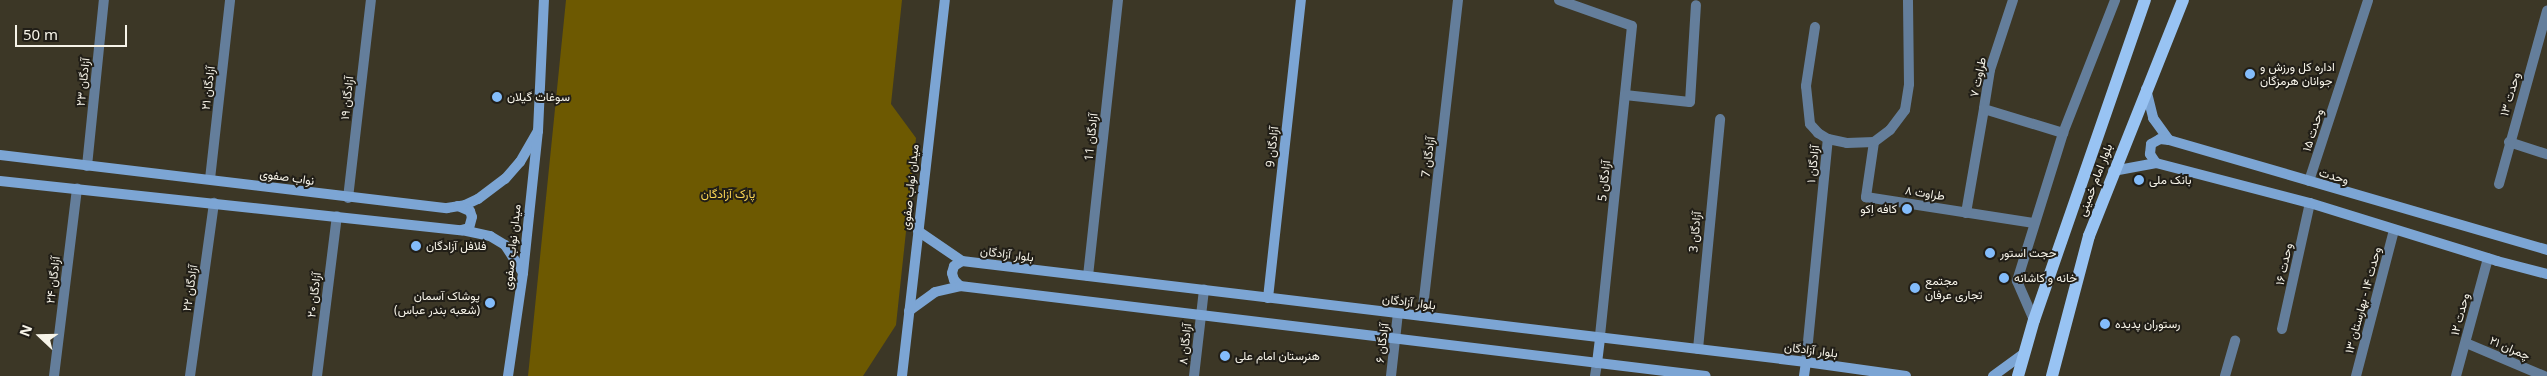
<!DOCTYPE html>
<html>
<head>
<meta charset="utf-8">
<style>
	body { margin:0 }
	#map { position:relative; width:2547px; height:376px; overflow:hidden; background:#3c3726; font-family:"Noto Sans",Vazirmatn,sans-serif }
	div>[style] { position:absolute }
	.green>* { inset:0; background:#6d5901 }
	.street>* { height:10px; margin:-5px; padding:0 5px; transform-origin:5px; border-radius:5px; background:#647e9b }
	.secondary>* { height:10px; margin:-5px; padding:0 5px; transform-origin:5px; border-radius:5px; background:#7ca5d4 }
	.primary>* { height:12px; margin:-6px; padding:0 6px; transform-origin:6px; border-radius:6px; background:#98c3f3 }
	.dots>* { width:14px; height:14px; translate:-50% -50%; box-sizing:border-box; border:2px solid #211e17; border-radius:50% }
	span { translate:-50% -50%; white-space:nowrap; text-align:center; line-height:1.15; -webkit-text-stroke:4px #211e17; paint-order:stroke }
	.poi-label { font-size:12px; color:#f7f4e9 }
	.left { translate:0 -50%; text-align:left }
	.right { translate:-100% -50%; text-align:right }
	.street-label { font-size:12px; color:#f7f4e9 }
	.park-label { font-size:12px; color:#fcd755 }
	.north { position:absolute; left:15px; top:311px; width:50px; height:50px; -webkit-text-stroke:4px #211e17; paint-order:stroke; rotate:291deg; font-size:14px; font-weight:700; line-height:20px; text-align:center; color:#f7f4e9 }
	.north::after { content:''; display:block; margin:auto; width:18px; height:22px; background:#f7f4e9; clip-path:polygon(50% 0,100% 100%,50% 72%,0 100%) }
	.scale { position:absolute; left:15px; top:25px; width:112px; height:22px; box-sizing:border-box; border:2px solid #f7f4e9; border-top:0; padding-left:6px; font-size:15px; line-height:18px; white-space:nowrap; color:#f7f4e9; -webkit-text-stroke:4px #211e17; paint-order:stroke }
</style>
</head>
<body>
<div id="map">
	<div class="green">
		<i style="clip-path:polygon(566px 0,902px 0,891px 104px,916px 138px,896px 325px,863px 376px,528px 376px)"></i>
	</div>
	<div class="street">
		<i style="left:1559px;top:0;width:77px;rotate:19.6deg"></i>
		<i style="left:1632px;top:26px;width:314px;rotate:95.9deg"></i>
		<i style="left:2013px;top:0;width:74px;rotate:108.2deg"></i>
		<i style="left:1990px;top:70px;width:39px;rotate:99deg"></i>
		<i style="left:1984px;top:109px;width:83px;rotate:16.9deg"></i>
		<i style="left:1815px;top:27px;width:60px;rotate:98.7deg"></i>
		<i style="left:1806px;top:86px;width:38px;rotate:84deg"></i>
		<i style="left:1810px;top:124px;width:12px;rotate:48deg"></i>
		<i style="left:1818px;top:133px;width:12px;rotate:31deg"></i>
		<i style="left:1625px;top:95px;width:65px;rotate:6.1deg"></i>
		<i style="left:1690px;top:102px;width:97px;rotate:-86.5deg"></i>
		<i style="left:1874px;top:142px;width:56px;rotate:98.3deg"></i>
		<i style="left:1866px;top:197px;width:170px;rotate:8.8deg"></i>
		<i style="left:2509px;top:142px;width:40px;rotate:18deg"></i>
		<i style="left:87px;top:166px;width:167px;rotate:-84.2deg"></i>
		<i style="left:210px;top:179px;width:180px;rotate:-83.6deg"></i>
		<i style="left:2309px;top:181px;width:190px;rotate:-71.9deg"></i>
		<i style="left:2499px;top:184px;width:180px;rotate:-74.5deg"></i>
		<i style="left:348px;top:198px;width:199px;rotate:-83.4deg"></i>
		<i style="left:1966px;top:213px;width:106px;rotate:-80.2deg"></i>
		<i style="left:1088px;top:276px;width:278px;rotate:-83.8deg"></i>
		<i style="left:1422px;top:316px;width:318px;rotate:-83.5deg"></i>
		<i style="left:2034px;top:320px;width:43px;rotate:-113.6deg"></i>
		<i style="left:2017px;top:281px;width:155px;rotate:-72.7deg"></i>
		<i style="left:2063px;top:133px;width:143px;rotate:-68.6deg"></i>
		<i style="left:2282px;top:329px;width:129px;rotate:-77.5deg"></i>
		<i style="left:2466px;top:343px;width:85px;rotate:22.9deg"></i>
		<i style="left:1698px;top:349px;width:231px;rotate:-84.5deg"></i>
		<i style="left:1806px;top:362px;width:224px;rotate:-84.4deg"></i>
		<i style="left:1828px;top:139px;width:19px;rotate:12deg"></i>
		<i style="left:1847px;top:143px;width:27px;rotate:-2deg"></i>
		<i style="left:1874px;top:142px;width:20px;rotate:-37deg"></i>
		<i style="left:1890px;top:130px;width:25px;rotate:-53deg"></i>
		<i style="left:1905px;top:110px;width:26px;rotate:-81deg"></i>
		<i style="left:1909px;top:84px;width:84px;rotate:-90.7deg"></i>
		<i style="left:54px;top:376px;width:189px;rotate:-83deg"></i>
		<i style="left:190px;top:376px;width:175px;rotate:-82.1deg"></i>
		<i style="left:317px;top:376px;width:161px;rotate:-82.9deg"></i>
		<i style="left:1194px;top:376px;width:87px;rotate:-83.4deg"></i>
		<i style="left:1391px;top:376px;width:63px;rotate:-83.7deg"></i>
		<i style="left:1595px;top:376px;width:13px;rotate:-81deg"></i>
		<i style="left:2225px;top:376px;width:37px;rotate:-74deg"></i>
		<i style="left:2356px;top:376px;width:151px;rotate:-75.4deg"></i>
		<i style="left:2456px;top:376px;width:122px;rotate:-74.8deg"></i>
	</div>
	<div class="secondary">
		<i style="left:2146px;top:89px;width:30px;rotate:76deg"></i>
		<i style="left:2153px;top:118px;width:27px;rotate:54deg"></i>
		<i style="left:2169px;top:140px;width:394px;rotate:16.2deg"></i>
		<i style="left:0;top:155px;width:450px;rotate:6.8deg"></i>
		<i style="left:447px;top:208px;width:18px;rotate:-9deg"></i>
		<i style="left:465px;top:205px;width:14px;rotate:-25deg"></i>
		<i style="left:478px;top:199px;width:34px;rotate:-37deg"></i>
		<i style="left:505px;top:179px;width:23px;rotate:-49deg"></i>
		<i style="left:520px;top:162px;width:36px;rotate:-60deg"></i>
		<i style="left:2156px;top:163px;width:11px;rotate:-124deg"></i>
		<i style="left:2150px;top:154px;width:10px;rotate:-84deg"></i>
		<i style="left:2151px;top:144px;width:10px;rotate:-29deg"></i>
		<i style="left:2160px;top:139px;width:9px;rotate:6deg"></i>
		<i style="left:2113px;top:171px;width:44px;rotate:-10.5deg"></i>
		<i style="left:2156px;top:163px;width:159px;rotate:14.6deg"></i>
		<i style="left:2310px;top:203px;width:196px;rotate:17.2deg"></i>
		<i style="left:2497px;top:261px;width:52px;rotate:14.6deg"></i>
		<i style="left:0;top:181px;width:465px;rotate:6.1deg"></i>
		<i style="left:462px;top:230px;width:29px;rotate:12deg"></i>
		<i style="left:490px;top:236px;width:17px;rotate:31deg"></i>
		<i style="left:505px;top:245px;width:33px;rotate:57deg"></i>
		<i style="left:458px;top:206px;width:13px;rotate:23deg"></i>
		<i style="left:470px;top:211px;width:6px;rotate:72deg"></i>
		<i style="left:472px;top:217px;width:11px;rotate:105deg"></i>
		<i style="left:469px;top:228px;width:7px;rotate:164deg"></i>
		<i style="left:918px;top:231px;width:53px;rotate:34.3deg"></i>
		<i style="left:962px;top:261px;width:850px;rotate:6.82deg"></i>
		<i style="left:1806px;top:362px;width:101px;rotate:8deg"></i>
		<i style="left:960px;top:286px;width:8px;rotate:-135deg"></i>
		<i style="left:954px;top:280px;width:7px;rotate:-106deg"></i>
		<i style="left:952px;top:273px;width:7px;rotate:-74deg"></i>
		<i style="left:954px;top:266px;width:9px;rotate:-32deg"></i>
		<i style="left:1268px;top:298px;width:300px;rotate:-83.7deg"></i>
		<i style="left:909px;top:311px;width:32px;rotate:-36deg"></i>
		<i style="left:935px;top:292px;width:26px;rotate:-13deg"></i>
		<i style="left:960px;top:286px;width:751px;rotate:6.88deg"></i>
		<i style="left:1597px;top:363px;width:25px;rotate:-83deg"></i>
		<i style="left:508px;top:376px;width:104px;rotate:-81.7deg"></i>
		<i style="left:523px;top:273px;width:143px;rotate:-84deg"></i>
		<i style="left:538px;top:131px;width:131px;rotate:-87.4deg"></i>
		<i style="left:902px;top:376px;width:378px;rotate:-83.5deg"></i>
		<i style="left:1804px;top:376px;width:14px;rotate:-82deg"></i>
		<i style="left:1993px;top:376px;width:39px;rotate:-36deg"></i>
	</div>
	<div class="primary">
		<i style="left:2018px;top:376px;width:58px;rotate:-74.1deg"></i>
		<i style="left:2034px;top:320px;width:339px;rotate:-70.9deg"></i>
		<i style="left:2052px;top:376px;width:145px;rotate:-75.2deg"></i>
		<i style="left:2089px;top:236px;width:254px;rotate:-68.3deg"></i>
	</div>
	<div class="dots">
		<i style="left:2250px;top:74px;background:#83bcfb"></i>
		<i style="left:497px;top:97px;background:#83bcfb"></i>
		<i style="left:2139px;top:180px;background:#83bcfb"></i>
		<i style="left:1907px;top:209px;background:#83bcfb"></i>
		<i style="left:416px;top:246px;background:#83bcfb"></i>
		<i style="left:1990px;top:253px;background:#83bcfb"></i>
		<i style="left:2004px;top:278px;background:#83bcfb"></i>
		<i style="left:1915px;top:288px;background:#83bcfb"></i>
		<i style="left:490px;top:303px;background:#83bcfb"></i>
		<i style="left:2105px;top:324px;background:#83bcfb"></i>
		<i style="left:1225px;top:356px;background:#83bcfb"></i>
	</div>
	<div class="poi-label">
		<span class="left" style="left:2260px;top:74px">اداره کل ورزش و<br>جوانان هرمزگان</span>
		<span class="left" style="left:507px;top:97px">سوغات گیلان</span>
		<span class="left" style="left:2149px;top:180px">بانک ملی</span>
		<span class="right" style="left:1897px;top:209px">کافه اِکو</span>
		<span class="left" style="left:426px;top:246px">فلافل آزادگان</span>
		<span class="left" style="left:2000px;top:253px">حجت استور</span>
		<span class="left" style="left:2014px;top:278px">خانه و کاشانه</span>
		<span class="left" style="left:1925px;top:288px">مجتمع<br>تجاری عرفان</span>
		<span class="right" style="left:480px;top:303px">پوشاک آسمان<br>(شعبه بندر عباس)</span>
		<span class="left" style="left:2115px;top:324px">رستوران پدیده</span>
		<span class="left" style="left:1235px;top:356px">هنرستان امام علی</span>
	</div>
	<div class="street-label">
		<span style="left:1978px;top:77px;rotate:-78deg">طراوت ۷</span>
		<span style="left:83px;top:82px;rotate:-84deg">آزادگان ۲۳</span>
		<span style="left:208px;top:88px;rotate:-83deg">آزادگان ۲۱</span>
		<span style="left:2510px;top:94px;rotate:-74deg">وحدت ۱۳</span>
		<span style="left:347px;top:98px;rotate:-84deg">آزادگان ۱۹</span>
		<span style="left:2313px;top:130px;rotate:-72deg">وحدت ۱۵</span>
		<span style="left:1091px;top:137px;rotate:-84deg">آزادگان 11</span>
		<span style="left:1272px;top:147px;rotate:-84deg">آزادگان 9</span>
		<span style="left:1428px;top:157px;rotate:-83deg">آزادگان 7</span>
		<span style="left:1813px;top:164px;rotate:-84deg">آزادگان ۱</span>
		<span style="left:2334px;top:176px;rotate:16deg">وحدت</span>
		<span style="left:287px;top:177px;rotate:8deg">نواب صفوی</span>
		<span style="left:2095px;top:180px;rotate:-69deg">بلوار امام خمینی</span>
		<span style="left:1604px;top:181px;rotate:-84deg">آزادگان 5</span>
		<span style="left:910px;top:187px;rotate:-84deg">میدان نواب صفوی</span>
		<span style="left:1925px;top:193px;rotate:9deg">طراوت ۸</span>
		<span style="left:1695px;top:232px;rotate:-85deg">آزادگان 3</span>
		<span style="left:512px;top:247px;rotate:-84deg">میدان نواب صفوی</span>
		<span style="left:1007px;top:254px;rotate:7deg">بلوار آزادگان</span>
		<span style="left:2284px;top:264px;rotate:-78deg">وحدت ۱۶</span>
		<span style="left:53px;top:280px;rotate:-83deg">آزادگان ۲۴</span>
		<span style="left:190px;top:288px;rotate:-82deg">آزادگان ۲۲</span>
		<span style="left:314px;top:295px;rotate:-83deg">آزادگان ۲۰</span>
		<span style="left:2363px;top:300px;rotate:-75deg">وحدت ۱۴ - بهارستان ۱۳</span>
		<span style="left:1409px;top:302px;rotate:7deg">بلوار آزادگان</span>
		<span style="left:2460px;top:314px;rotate:-75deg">وحدت ۱۲</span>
		<span style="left:1382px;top:343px;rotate:-83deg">آزادگان ۶</span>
		<span style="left:1185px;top:344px;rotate:-84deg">آزادگان ۸</span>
		<span style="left:2510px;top:348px;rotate:23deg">چمران ۲۱</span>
		<span style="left:1811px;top:350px;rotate:7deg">بلوار آزادگان</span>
	</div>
	<div class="park-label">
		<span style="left:728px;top:194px">پارک آزادگان</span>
	</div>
	<div class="north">N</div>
	<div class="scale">50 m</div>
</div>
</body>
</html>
